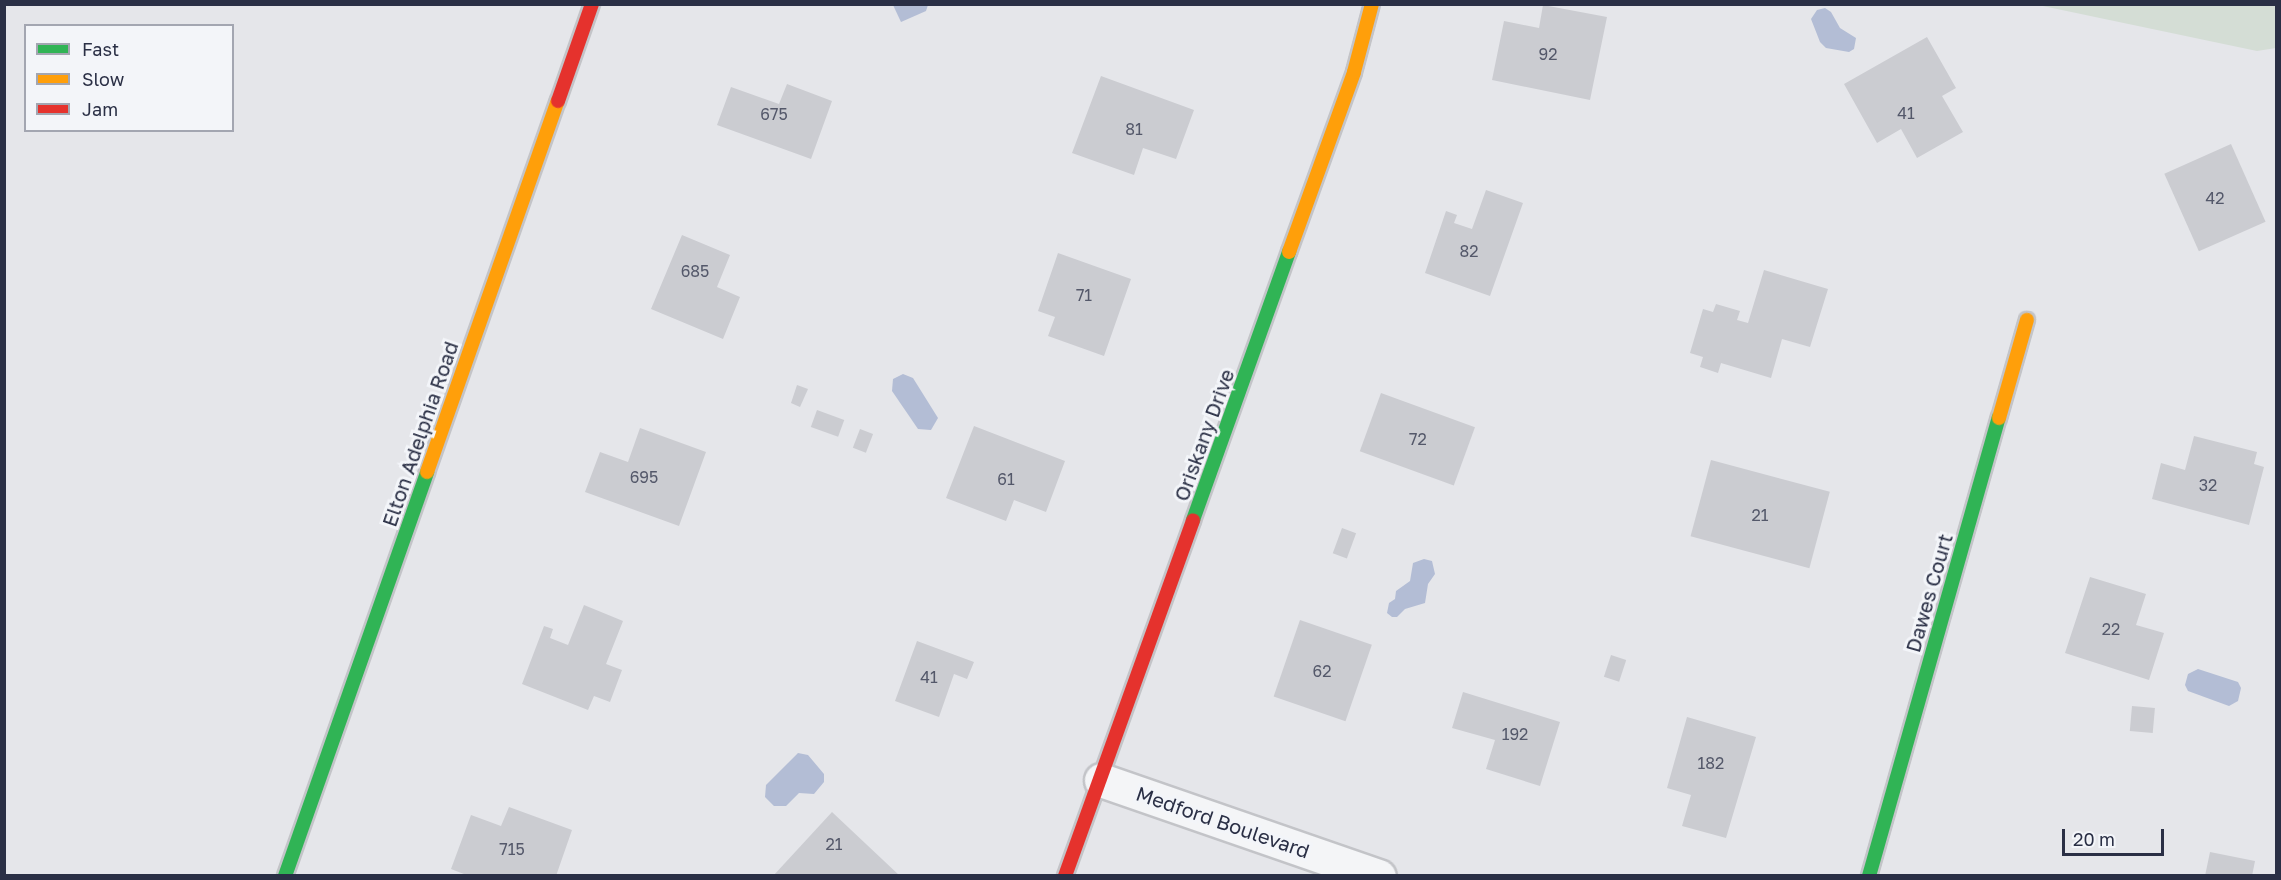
<!DOCTYPE html>
<html>
<head>
<meta charset="utf-8">
<style>
	body { margin:0 }
	#map { position:relative; width:2281px; height:880px; overflow:hidden; background:#e5e6ea; font-family:"Golos Text",sans-serif }
	div>[style] { position:absolute }
	.green>* { inset:0; background:#d4ddd5 }
	.water>* { inset:0; background:#b3bdd5 }
	.building>* { inset:0; background:#cbccd1; transform-origin:0 0 }
	.roads { filter:drop-shadow(2px 0 #c3c4c8) drop-shadow(-2px 0 #c3c4c8) drop-shadow(0 2px #c3c4c8) drop-shadow(0 -2px #c3c4c8) }
	.street>* { height:33px; margin:-16.5px; padding:0 16.5px; transform-origin:16.5px; border-radius:16.5px; background:#f4f5f7 }
	.fast>* { height:14px; margin:-7px; padding:0 7px; transform-origin:7px; border-radius:7px; background:#30b455 }
	.slow>* { height:14px; margin:-7px; padding:0 7px; transform-origin:7px; border-radius:7px; background:#ff9f0a }
	.jam>* { height:14px; margin:-7px; padding:0 7px; transform-origin:7px; border-radius:7px; background:#e5322d }
	span { translate:-50% -50%; white-space:nowrap; text-align:center; line-height:1.15; -webkit-text-stroke:6px #f3f5f9; paint-order:stroke }
	.number-label { font-size:16px; color:#54586a }
	.number-label span { -webkit-text-stroke-width:0 }
	.street-label { font-size:20px; color:#2a2f45 }
	.frame { position:absolute; inset:0; border:6px solid #2a2f45; pointer-events:none }
	.legend { position:absolute; left:24px; top:24px; width:210px; height:108px; box-sizing:border-box; background:#f3f5f9; border:2px solid #a3a6b1; margin:0; padding:8px 10px; list-style:none; font-size:18px; color:#2a2f45 }
	.legend li { display:flex; align-items:center; gap:12px; height:30px }
	.legend b { width:30px; border:2px solid #a3a6b1 }
	.scale { position:absolute; left:2062px; top:829px; width:102px; height:27px; box-sizing:border-box; border:3px solid #2a2f45; border-top:0; padding-left:8px; font-size:18px; line-height:21px; white-space:nowrap; color:#2a2f45; -webkit-text-stroke:4px #f3f5f9; paint-order:stroke }
</style>
</head>
<body>
<div id="map">
	<div class="green">
		<i style="clip-path:polygon(2038px 5px,2276px 5px,2276px 48px,2257px 51px)"></i>
	</div>
	<div class="water">
		<i style="clip-path:polygon(893px 5px,928px 5px,926px 11px,901px 22px)"></i>
		<i style="clip-path:polygon(1825px 8px,1831px 12px,1840px 28px,1856px 38px,1854px 49px,1849px 52px,1826px 48px,1820px 42px,1811px 19px,1817px 10px)"></i>
		<i style="clip-path:polygon(903px 374px,913px 378px,938px 418px,931px 430px,918px 429px,892px 391px,893px 379px)"></i>
		<i style="clip-path:polygon(1424px 559px,1432px 561px,1435px 574px,1428px 584px,1425px 603px,1405px 609px,1397px 617px,1392px 617px,1387px 613px,1389px 603px,1395px 599px,1396px 591px,1410px 581px,1413px 563px)"></i>
		<i style="clip-path:polygon(2198px 669px,2238px 682px,2241px 688px,2238px 701px,2229px 706px,2188px 691px,2185px 685px,2188px 674px)"></i>
		<i style="clip-path:polygon(798px 753px,808px 755px,824px 774px,824px 782px,814px 794px,799px 793px,786px 806px,774px 806px,765px 797px,766px 785px)"></i>
	</div>
	<div class="building">
		<i style="clip-path:polygon(1543px 5px,1607px 17px,1590px 100px,1492px 80px,1504px 21px,1539px 28px)"></i>
		<i style="clip-path:polygon(1927px 37px,1956px 88px,1942px 96px,1963px 132px,1917px 158px,1901px 129px,1877px 143px,1844px 84px)"></i>
		<i style="clip-path:polygon(1101px 76px,1194px 110px,1176px 159px,1143px 148px,1134px 175px,1072px 153px)"></i>
		<i style="clip-path:polygon(787px 84px,832px 101px,811px 159px,717px 125px,731px 87px,779px 104px)"></i>
		<i style="left:2231px;top:144px;width:85px;height:73px;rotate:66deg"></i>
		<i style="clip-path:polygon(1486px 190px,1523px 203px,1490px 296px,1425px 273px,1446px 211px,1457px 215px,1454px 223px,1472px 229px)"></i>
		<i style="clip-path:polygon(682px 235px,730px 255px,717px 287px,740px 297px,723px 339px,651px 309px)"></i>
		<i style="clip-path:polygon(1058px 253px,1131px 279px,1104px 356px,1048px 336px,1055px 317px,1038px 311px)"></i>
		<i style="clip-path:polygon(1764px 270px,1828px 289px,1810px 347px,1782px 339px,1771px 378px,1721px 363px,1718px 373px,1700px 367px,1703px 357px,1690px 353px,1703px 309px,1713px 312px,1716px 304px,1740px 311px,1737px 320px,1748px 323px)"></i>
		<i style="clip-path:polygon(797px 385px,808px 389px,800px 407px,791px 403px)"></i>
		<i style="left:1381px;top:393px;width:100px;height:62px;rotate:20deg"></i>
		<i style="left:817px;top:410px;width:29px;height:18px;rotate:20deg"></i>
		<i style="clip-path:polygon(974px 426px,1065px 461px,1046px 512px,1014px 500px,1006px 521px,946px 498px)"></i>
		<i style="clip-path:polygon(640px 428px,706px 452px,679px 526px,585px 492px,600px 452px,628px 462px)"></i>
		<i style="left:860px;top:429px;width:14px;height:20px;rotate:21deg"></i>
		<i style="clip-path:polygon(2194px 436px,2257px 452px,2254px 464px,2264px 467px,2249px 525px,2152px 499px,2161px 463px,2185px 470px)"></i>
		<i style="left:1711px;top:460px;width:123px;height:79px;rotate:15deg"></i>
		<i style="left:1342px;top:528px;width:15px;height:27px;rotate:20deg"></i>
		<i style="clip-path:polygon(2090px 577px,2146px 594px,2136px 625px,2164px 633px,2149px 680px,2065px 653px)"></i>
		<i style="clip-path:polygon(584px 605px,623px 621px,606px 664px,622px 670px,610px 702px,594px 696px,588px 710px,522px 684px,544px 626px,553px 629px,550px 638px,568px 645px)"></i>
		<i style="left:1300px;top:620px;width:76px;height:81px;rotate:19deg"></i>
		<i style="clip-path:polygon(917px 641px,974px 662px,967px 679px,954px 674px,939px 717px,895px 701px)"></i>
		<i style="left:1611px;top:655px;width:16px;height:23px;rotate:18deg"></i>
		<i style="clip-path:polygon(1463px 692px,1560px 722px,1540px 786px,1486px 769px,1495px 740px,1452px 728px)"></i>
		<i style="left:2132px;top:706px;width:23px;height:25px;rotate:5deg"></i>
		<i style="clip-path:polygon(1687px 717px,1756px 737px,1726px 838px,1682px 826px,1691px 795px,1667px 788px)"></i>
		<i style="clip-path:polygon(509px 807px,572px 830px,556px 876px,469px 876px,451px 869px,471px 815px,501px 826px)"></i>
		<i style="clip-path:polygon(832px 812px,900px 876px,773px 876px)"></i>
		<i style="clip-path:polygon(2210px 852px,2255px 861px,2252px 876px,2205px 876px)"></i>
	</div>
	<div class="roads">
		<div class="street">
			<i style="left:1101px;top:780px;width:294px;rotate:19.1deg"></i>
		</div>
		<div class="fast">
			<i style="left:1193px;top:520px;width:285px;rotate:-70.3deg"></i>
			<i style="left:285px;top:876px;width:428px;rotate:-70.6deg"></i>
			<i style="left:1869px;top:876px;width:476px;rotate:-74.2deg"></i>
		</div>
		<div class="slow">
			<i style="left:1289px;top:252px;width:191px;rotate:-70.1deg"></i>
			<i style="left:1354px;top:72px;width:70px;rotate:-75.2deg"></i>
			<i style="left:1999px;top:418px;width:102px;rotate:-74.1deg"></i>
			<i style="left:427px;top:472px;width:393px;rotate:-70.6deg"></i>
		</div>
		<div class="jam">
			<i style="left:558px;top:101px;width:103px;rotate:-70.7deg"></i>
			<i style="left:1065px;top:876px;width:378px;rotate:-70.2deg"></i>
		</div>
	</div>
	<div class="number-label">
		<span style="left:1548px;top:54px">92</span>
		<span style="left:1906px;top:113px">41</span>
		<span style="left:774px;top:114px">675</span>
		<span style="left:1134px;top:129px">81</span>
		<span style="left:2215px;top:198px">42</span>
		<span style="left:1469px;top:251px">82</span>
		<span style="left:695px;top:271px">685</span>
		<span style="left:1084px;top:295px">71</span>
		<span style="left:1418px;top:439px">72</span>
		<span style="left:644px;top:477px">695</span>
		<span style="left:1006px;top:479px">61</span>
		<span style="left:2208px;top:485px">32</span>
		<span style="left:1760px;top:515px">21</span>
		<span style="left:2111px;top:629px">22</span>
		<span style="left:1322px;top:671px">62</span>
		<span style="left:929px;top:677px">41</span>
		<span style="left:1515px;top:734px">192</span>
		<span style="left:1711px;top:763px">182</span>
		<span style="left:834px;top:844px">21</span>
		<span style="left:512px;top:849px">715</span>
	</div>
	<div class="street-label">
		<span style="left:420px;top:434px;rotate:-71deg">Elton Adelphia Road</span>
		<span style="left:1204px;top:435px;rotate:-70deg">Oriskany Drive</span>
		<span style="left:1929px;top:593px;rotate:-74deg">Dawes Court</span>
		<span style="left:1223px;top:822px;rotate:19deg">Medford Boulevard</span>
	</div>
	<div class="frame"></div>
	<ul class="legend">
	<li><b style="height:8px;background:#30b455"></b>Fast</li>
	<li><b style="height:8px;background:#ff9f0a"></b>Slow</li>
	<li><b style="height:8px;background:#e5322d"></b>Jam</li>
	</ul>
	<div class="scale">20 m</div>
</div>
</body>
</html>
